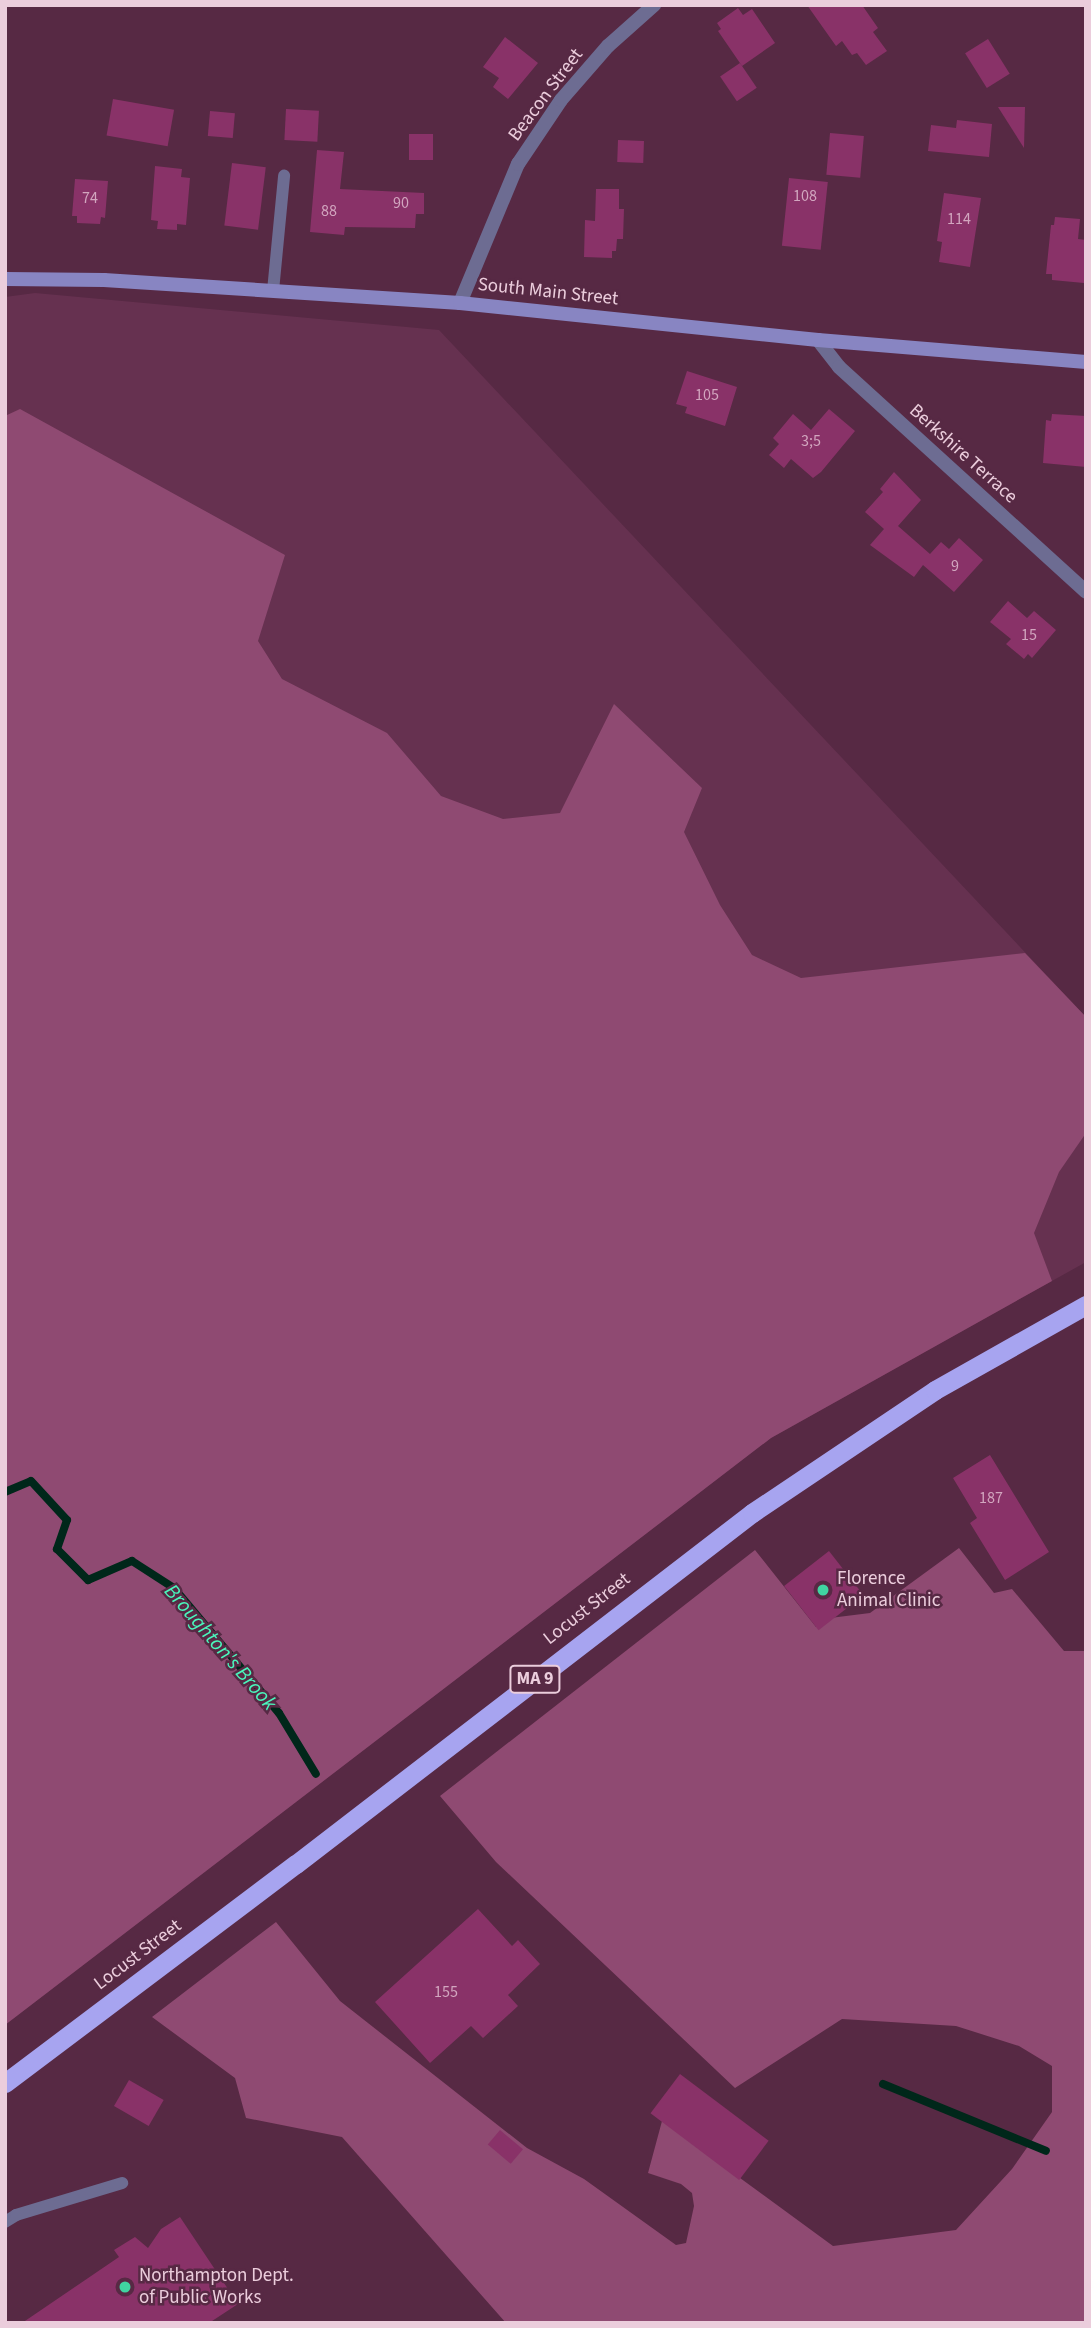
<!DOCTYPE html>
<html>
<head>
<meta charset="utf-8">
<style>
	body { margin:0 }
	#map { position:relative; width:1091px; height:2328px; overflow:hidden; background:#572944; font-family:"Source Sans 3",sans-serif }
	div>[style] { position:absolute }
	.built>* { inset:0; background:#663150 }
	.green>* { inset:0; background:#8f4a72 }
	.stream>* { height:8px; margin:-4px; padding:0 4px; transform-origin:4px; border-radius:4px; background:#00271a }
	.building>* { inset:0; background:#893268; transform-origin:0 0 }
	.service>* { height:12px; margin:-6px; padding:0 6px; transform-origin:6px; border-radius:6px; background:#6d6c92 }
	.minor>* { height:14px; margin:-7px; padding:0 7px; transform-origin:7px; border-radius:7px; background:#6d6c92 }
	.secondary>* { height:14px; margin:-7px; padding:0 7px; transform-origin:7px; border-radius:7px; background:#8885c2 }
	.trunk>* { height:19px; margin:-9.5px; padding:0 9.5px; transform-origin:9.5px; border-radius:9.5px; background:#a7a4f0 }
	.dots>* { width:19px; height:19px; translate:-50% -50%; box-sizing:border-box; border:4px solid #572944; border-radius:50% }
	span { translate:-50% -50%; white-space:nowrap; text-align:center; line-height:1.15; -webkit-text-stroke:5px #572944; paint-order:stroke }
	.number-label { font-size:16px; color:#d2a6bf }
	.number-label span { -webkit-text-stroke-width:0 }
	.shield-label span { padding:2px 5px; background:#572944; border:2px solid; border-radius:5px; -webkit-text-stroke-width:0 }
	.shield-label { font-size:18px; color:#ebcddc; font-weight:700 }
	.street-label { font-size:19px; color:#ebcddc }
	.poi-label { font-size:19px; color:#ebcddc }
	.left { translate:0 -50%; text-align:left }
	.water-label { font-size:21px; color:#4af7bc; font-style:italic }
	.frame { position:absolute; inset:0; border:7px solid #ebcddc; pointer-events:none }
</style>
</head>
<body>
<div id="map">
	<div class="built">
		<i style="clip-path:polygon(35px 293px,439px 330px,1086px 1017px,1086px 1262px,771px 1438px,5px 2025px,5px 297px)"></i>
	</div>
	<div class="green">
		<i style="clip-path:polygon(20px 409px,285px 555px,258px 641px,282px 679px,387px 733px,441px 796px,503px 819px,560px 813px,614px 704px,702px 788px,684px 832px,720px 905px,752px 955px,801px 978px,1025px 953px,1086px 1017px,1086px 1133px,1059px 1172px,1034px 1233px,1052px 1281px,771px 1438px,5px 2025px,5px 416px)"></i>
		<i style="clip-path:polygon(959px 1548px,994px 1593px,1012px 1589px,1064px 1651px,1086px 1651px,1086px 2323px,506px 2323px,342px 2137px,246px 2118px,235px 2078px,152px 2017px,276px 1922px,340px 2001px,527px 2148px,584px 2179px,676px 2245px,686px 2243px,694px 2206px,692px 2193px,681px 2184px,648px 2173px,662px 2121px,833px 2246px,956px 2230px,1012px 2169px,1052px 2112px,1052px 2066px,1019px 2046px,956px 2026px,842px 2019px,735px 2088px,496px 1862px,440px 1796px,755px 1550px,816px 1627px,830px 1618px,870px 1613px)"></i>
	</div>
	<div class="stream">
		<i style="left:5px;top:1492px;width:28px;rotate:-23deg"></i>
		<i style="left:31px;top:1481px;width:53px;rotate:47.3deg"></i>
		<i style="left:67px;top:1520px;width:31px;rotate:109deg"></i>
		<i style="left:57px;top:1549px;width:44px;rotate:45deg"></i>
		<i style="left:88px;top:1580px;width:48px;rotate:-23.4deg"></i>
		<i style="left:132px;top:1561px;width:50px;rotate:32.7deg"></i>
		<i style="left:174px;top:1588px;width:163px;rotate:50deg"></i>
		<i style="left:279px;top:1713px;width:71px;rotate:58.8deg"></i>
		<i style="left:883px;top:2084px;width:176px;rotate:22.3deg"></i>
	</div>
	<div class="building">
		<i style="clip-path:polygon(807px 5px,862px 5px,878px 28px,873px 32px,887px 51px,866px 65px,857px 53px,852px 55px,842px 41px,836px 46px)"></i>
		<i style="clip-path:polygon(738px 8px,743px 15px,752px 9px,775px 43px,742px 66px,718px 31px,721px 29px,717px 23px)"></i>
		<i style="clip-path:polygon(505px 37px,538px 63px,508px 99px,493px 87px,499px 78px,483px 67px)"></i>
		<i style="left:988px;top:39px;width:41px;height:27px;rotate:58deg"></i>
		<i style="left:740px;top:63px;width:30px;height:24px;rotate:56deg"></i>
		<i style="left:113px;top:99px;width:62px;height:37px;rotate:10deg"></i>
		<i style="clip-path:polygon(998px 107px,1025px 107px,1024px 148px)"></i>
		<i style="left:286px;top:109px;width:33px;height:31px;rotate:3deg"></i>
		<i style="left:210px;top:111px;width:25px;height:25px;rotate:5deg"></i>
		<i style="clip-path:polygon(957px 120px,992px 124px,989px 157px,928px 151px,931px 125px,956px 128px)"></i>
		<i style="left:830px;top:133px;width:34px;height:42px;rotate:5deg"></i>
		<i style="left:409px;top:134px;width:24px;height:26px"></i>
		<i style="left:618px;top:140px;width:26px;height:22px;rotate:2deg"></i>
		<i style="clip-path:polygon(317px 150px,344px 152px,340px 189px,424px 193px,424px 214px,416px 214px,415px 228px,345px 227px,344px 235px,310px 232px)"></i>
		<i style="left:232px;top:163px;width:34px;height:63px;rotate:7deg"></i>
		<i style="clip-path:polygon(155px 166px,182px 169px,181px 177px,190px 178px,186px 225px,177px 224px,177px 230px,157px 229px,158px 221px,151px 220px)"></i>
		<i style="left:789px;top:178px;width:39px;height:68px;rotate:6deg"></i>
		<i style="clip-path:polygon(75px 179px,108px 181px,105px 218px,101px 217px,100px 224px,77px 223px,77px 216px,72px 216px)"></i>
		<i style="clip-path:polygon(596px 189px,619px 189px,619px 209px,624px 209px,623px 239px,617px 239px,616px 251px,612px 251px,612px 258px,584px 257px,585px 220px,595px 221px)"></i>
		<i style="clip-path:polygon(944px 193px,981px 198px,970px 267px,939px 262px,942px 242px,937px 241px)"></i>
		<i style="clip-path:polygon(1055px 217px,1080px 219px,1078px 239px,1086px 240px,1084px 283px,1052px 280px,1052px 274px,1046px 274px,1051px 225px,1054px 225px)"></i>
		<i style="clip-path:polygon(687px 371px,737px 387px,725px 426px,685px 413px,687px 407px,676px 404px)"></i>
		<i style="clip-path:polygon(829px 409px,855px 431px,821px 472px,813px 478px,791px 459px,784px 468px,769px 455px,779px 444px,773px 438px,793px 414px,811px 430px)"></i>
		<i style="clip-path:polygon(1052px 414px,1086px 416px,1086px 467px,1043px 463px,1046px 420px,1051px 421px)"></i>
		<i style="clip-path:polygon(894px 472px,921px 500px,898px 526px,930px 554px,941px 542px,949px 549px,959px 538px,983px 560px,954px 592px,923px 565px,914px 577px,870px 545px,884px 529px,865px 512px,883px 492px,880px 489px)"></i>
		<i style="clip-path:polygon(1008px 601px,1027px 618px,1034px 611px,1056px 630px,1032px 658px,1028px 654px,1024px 659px,1006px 644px,1011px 639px,990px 622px)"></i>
		<i style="clip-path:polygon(990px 1455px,1049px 1552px,1005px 1580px,970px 1523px,977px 1518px,953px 1478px)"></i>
		<i style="left:829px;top:1551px;width:56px;height:57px;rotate:52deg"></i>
		<i style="clip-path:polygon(478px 1909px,512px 1946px,518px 1940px,540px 1964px,508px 1995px,518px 2006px,483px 2038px,471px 2026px,430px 2063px,375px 2002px)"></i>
		<i style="left:680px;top:2074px;width:111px;height:49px;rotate:37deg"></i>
		<i style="left:129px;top:2080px;width:40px;height:30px;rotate:30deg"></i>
		<i style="left:500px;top:2130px;width:30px;height:19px;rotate:40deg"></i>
		<i style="clip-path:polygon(180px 2217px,238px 2304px,209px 2323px,22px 2323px,119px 2257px,114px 2250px,135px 2237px,148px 2248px,161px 2229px)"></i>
	</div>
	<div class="service">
		<i style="left:273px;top:291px;width:116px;rotate:-84.5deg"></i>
		<i style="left:5px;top:2222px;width:13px;rotate:-32deg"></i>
		<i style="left:16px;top:2215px;width:111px;rotate:-16.8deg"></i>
	</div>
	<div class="minor">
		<i style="left:460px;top:303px;width:151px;rotate:-67.4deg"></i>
		<i style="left:518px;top:164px;width:77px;rotate:-56.1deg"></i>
		<i style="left:561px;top:100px;width:72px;rotate:-49deg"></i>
		<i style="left:608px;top:46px;width:62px;rotate:-41.7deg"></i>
		<i style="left:818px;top:340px;width:34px;rotate:52deg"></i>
		<i style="left:839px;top:367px;width:334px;rotate:42.3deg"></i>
	</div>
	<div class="secondary">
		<i style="left:5px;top:279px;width:99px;rotate:0.6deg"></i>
		<i style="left:104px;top:280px;width:357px;rotate:3.7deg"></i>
		<i style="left:460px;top:303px;width:360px;rotate:5.9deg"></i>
		<i style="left:818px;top:340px;width:269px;rotate:4.7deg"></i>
	</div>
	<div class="trunk">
		<i style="left:5px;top:2083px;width:364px;rotate:-37deg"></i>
		<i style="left:296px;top:1864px;width:575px;rotate:-37.59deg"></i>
		<i style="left:752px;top:1513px;width:220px;rotate:-33.9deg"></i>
		<i style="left:935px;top:1390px;width:173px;rotate:-29.4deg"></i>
	</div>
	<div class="dots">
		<i style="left:823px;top:1590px;background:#40d4a1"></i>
		<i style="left:125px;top:2287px;background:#40d4a1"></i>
	</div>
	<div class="number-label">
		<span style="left:805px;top:196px">108</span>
		<span style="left:90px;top:198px">74</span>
		<span style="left:401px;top:203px">90</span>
		<span style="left:329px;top:211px">88</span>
		<span style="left:959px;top:219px">114</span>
		<span style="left:707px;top:395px">105</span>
		<span style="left:811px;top:441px">3;5</span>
		<span style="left:955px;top:566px">9</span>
		<span style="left:1029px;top:635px">15</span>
		<span style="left:991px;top:1498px">187</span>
		<span style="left:446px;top:1992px">155</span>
	</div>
	<div class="shield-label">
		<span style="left:535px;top:1679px">MA 9</span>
	</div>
	<div class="street-label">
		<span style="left:546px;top:95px;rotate:-53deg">Beacon Street</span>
		<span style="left:548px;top:292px;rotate:6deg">South Main Street</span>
		<span style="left:963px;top:454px;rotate:42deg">Berkshire Terrace</span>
		<span style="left:587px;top:1609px;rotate:-38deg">Locust Street</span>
		<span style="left:138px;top:1955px;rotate:-37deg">Locust Street</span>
	</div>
	<div class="poi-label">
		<span class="left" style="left:837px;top:1590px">Florence<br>Animal Clinic</span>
		<span class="left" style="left:139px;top:2287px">Northampton Dept.<br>of Public Works</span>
	</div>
	<div class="water-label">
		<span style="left:221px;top:1647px;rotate:49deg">Broughton's Brook</span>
	</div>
	<div class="frame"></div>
</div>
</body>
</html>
